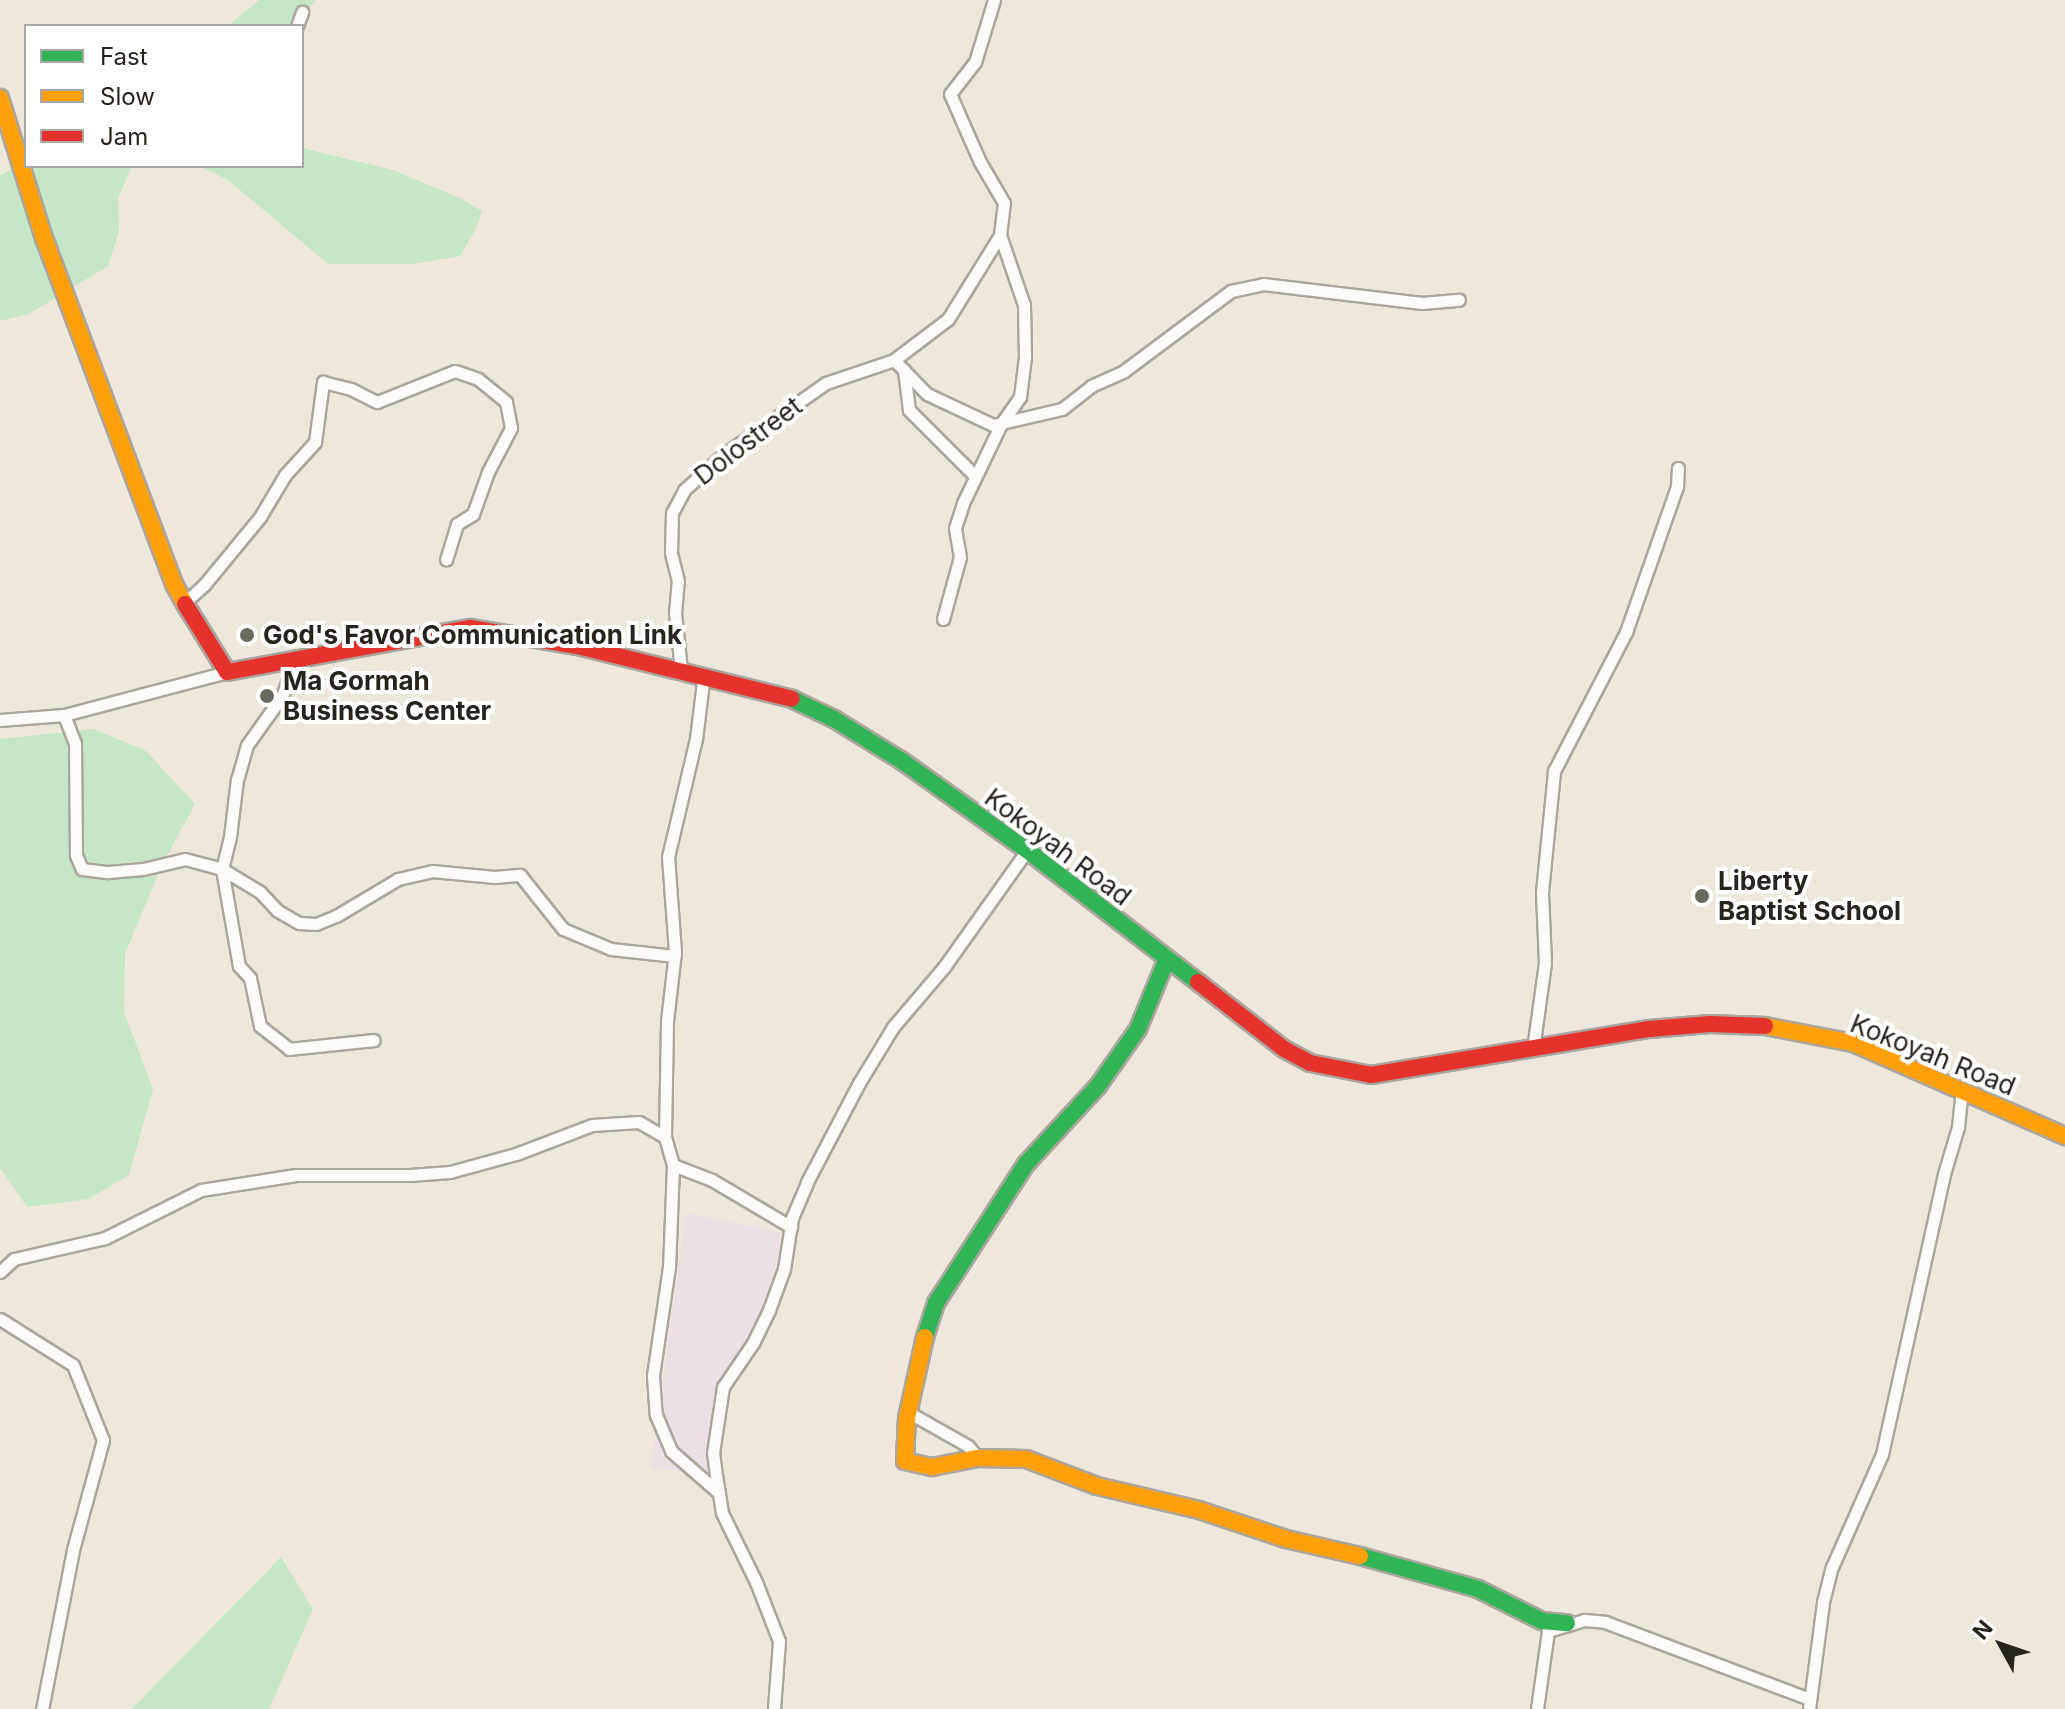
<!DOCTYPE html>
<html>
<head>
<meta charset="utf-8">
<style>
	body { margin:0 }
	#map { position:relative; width:2065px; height:1709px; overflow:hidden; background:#eee7dc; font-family:Inter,sans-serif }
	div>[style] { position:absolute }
	.medical>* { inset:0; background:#eae0e6 }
	.green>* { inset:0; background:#c5e6c7 }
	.roads { filter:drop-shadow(2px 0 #aba69d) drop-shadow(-2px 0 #aba69d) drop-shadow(0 2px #aba69d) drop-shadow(0 -2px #aba69d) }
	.street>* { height:11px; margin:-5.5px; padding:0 5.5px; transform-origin:5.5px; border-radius:5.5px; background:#fcfbfa }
	.fast>* { height:16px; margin:-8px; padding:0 8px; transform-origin:8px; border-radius:8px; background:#30b455 }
	.slow>* { height:16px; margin:-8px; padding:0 8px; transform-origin:8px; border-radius:8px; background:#ff9f0a }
	.jam>* { height:16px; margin:-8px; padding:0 8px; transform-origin:8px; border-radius:8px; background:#e5322d }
	.dots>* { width:22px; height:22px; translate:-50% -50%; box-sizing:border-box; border:4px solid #fff; border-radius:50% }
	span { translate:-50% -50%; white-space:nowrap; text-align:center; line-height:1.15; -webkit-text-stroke:8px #fff; paint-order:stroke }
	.street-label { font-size:26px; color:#28231c }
	.poi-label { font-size:26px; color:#28231c; font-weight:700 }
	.left { translate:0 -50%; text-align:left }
	.legend { position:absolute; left:24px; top:24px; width:280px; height:144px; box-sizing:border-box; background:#fff; border:2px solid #a9a7a4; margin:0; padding:10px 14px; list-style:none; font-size:24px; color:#28231c }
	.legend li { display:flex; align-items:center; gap:16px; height:40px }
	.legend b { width:40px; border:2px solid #a9a7a4 }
	.north { position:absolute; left:1961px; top:1605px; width:80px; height:80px; -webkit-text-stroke:6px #fff; paint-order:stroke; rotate:310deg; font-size:22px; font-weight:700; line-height:32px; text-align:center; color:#28231c }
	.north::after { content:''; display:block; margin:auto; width:28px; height:36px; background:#28231c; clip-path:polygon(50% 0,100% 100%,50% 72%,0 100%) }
</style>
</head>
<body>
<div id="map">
	<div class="medical">
		<i style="clip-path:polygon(686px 1213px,782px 1233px,760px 1338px,717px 1392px,712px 1472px,651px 1469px)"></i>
	</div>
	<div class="green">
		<i style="clip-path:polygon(259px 0,316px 0,295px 26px,228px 26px)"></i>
		<i style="clip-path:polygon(302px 148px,393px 170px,462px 199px,482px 211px,477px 227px,460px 256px,413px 264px,328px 264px,228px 180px,200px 166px,302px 166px)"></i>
		<i style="clip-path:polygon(26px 160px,26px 166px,132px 166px,118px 198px,119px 231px,108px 266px,29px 314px,0 321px,0 176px)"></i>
		<i style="clip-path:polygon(94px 729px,146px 751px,195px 804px,161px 867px,125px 954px,124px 1012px,153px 1089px,129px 1175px,88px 1199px,27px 1207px,0 1168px,0 739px)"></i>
		<i style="clip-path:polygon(281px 1557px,313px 1609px,269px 1709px,132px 1709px)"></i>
	</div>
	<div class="roads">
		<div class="street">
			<i style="left:297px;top:26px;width:15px;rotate:-70deg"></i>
			<i style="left:894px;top:360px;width:47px;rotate:45.9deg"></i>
			<i style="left:927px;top:394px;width:73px;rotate:25.2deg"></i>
			<i style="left:993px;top:425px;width:71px;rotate:-13.1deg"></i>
			<i style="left:1062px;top:409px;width:37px;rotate:-38deg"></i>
			<i style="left:1091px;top:386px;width:36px;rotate:-24deg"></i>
			<i style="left:1124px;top:371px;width:134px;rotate:-36.8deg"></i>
			<i style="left:1231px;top:291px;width:33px;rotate:-12deg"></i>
			<i style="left:1263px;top:284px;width:160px;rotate:6.8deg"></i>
			<i style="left:1422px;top:303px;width:37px;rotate:-5deg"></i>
			<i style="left:904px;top:370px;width:40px;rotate:82.9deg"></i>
			<i style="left:909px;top:410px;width:93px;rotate:45deg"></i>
			<i style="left:184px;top:603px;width:27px;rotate:-42deg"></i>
			<i style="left:204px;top:585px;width:88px;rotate:-50.5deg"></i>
			<i style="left:260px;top:517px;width:49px;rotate:-59.2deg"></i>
			<i style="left:285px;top:475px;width:45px;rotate:-47.7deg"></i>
			<i style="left:315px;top:442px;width:61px;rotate:-82.4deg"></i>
			<i style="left:323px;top:382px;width:29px;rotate:14deg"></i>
			<i style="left:351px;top:389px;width:29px;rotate:27deg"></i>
			<i style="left:377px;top:402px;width:84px;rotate:-21.7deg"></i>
			<i style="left:455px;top:371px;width:24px;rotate:19deg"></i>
			<i style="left:478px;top:379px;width:36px;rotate:39deg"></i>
			<i style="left:506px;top:402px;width:26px;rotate:79deg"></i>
			<i style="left:511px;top:428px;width:50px;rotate:117.6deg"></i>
			<i style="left:488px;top:472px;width:45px;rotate:109.7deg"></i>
			<i style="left:473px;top:514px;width:19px;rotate:148deg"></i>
			<i style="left:457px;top:524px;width:37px;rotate:107deg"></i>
			<i style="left:943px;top:619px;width:64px;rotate:-74.7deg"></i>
			<i style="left:960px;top:557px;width:29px;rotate:-100deg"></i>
			<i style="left:955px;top:528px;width:26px;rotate:-72deg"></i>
			<i style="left:963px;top:503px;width:88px;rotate:-64.3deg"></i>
			<i style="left:1001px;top:424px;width:33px;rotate:-55deg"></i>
			<i style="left:1020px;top:397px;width:40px;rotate:-82.9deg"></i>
			<i style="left:1025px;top:357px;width:52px;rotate:-91.1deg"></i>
			<i style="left:1024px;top:305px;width:74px;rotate:-108.9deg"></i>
			<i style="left:295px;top:659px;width:39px;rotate:109deg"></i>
			<i style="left:282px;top:696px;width:60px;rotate:125.5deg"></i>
			<i style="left:247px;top:745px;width:35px;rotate:106deg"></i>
			<i style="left:237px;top:779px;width:58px;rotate:96.9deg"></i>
			<i style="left:230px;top:837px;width:33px;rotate:104deg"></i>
			<i style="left:222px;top:869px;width:98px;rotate:80.1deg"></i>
			<i style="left:239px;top:966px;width:16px;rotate:47deg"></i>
			<i style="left:250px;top:978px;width:49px;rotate:78.2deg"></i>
			<i style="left:260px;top:1026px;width:37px;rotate:38deg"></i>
			<i style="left:289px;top:1049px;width:85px;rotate:-6deg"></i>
			<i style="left:681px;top:670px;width:57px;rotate:-96deg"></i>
			<i style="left:675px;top:613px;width:32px;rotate:-85deg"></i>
			<i style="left:678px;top:581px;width:29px;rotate:-104deg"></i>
			<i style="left:671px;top:553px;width:40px;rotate:-88.6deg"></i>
			<i style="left:672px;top:513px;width:26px;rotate:-62deg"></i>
			<i style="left:684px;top:490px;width:52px;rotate:-41.9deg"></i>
			<i style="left:723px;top:455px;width:126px;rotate:-35deg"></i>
			<i style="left:826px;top:383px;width:72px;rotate:-18.7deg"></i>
			<i style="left:894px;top:360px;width:68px;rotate:-37.2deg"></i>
			<i style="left:948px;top:319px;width:99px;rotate:-58.2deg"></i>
			<i style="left:1000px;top:235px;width:32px;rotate:-83deg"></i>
			<i style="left:1004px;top:203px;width:48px;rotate:-120.3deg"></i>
			<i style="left:980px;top:162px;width:74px;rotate:-113.8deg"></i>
			<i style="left:950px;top:94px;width:41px;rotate:-52deg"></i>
			<i style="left:975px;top:62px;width:65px;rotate:-73deg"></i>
			<i style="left:64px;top:715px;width:30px;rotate:69deg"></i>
			<i style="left:75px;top:743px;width:112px;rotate:89.5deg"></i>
			<i style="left:76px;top:855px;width:15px;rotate:67deg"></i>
			<i style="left:82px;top:869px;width:26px;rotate:7deg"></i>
			<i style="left:108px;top:872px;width:35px;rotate:-5deg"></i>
			<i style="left:143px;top:869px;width:43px;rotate:-13.4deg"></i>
			<i style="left:185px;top:859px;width:38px;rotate:15deg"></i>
			<i style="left:222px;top:869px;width:44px;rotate:31.2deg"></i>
			<i style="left:260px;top:892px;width:26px;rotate:47deg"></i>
			<i style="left:278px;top:911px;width:24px;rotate:30deg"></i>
			<i style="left:299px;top:923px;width:17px;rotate:3deg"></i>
			<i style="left:316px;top:924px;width:22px;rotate:-22deg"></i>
			<i style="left:336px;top:916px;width:72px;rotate:-30.8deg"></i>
			<i style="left:398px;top:879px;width:35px;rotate:-13deg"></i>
			<i style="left:432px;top:871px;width:63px;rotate:5.4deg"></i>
			<i style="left:495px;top:877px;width:25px;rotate:-5deg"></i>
			<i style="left:520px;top:875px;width:69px;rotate:51.5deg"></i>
			<i style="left:563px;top:929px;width:52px;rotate:22.6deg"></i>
			<i style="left:611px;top:949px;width:64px;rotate:6.2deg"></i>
			<i style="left:0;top:720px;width:64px;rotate:-4.5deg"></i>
			<i style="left:64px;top:715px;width:169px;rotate:-14.8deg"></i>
			<i style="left:1533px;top:1049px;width:88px;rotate:-82.1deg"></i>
			<i style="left:1545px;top:962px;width:70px;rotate:-92.5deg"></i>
			<i style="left:1542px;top:892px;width:122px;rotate:-84.3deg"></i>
			<i style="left:1554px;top:771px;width:157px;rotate:-62.6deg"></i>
			<i style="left:1626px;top:632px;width:155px;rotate:-70.7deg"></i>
			<i style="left:1677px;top:486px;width:18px;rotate:-87deg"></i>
			<i style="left:665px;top:1137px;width:116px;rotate:-89deg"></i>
			<i style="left:667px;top:1021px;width:69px;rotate:-83.4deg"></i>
			<i style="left:675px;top:952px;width:95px;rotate:-94.2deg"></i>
			<i style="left:668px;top:857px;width:121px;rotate:-76.7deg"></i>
			<i style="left:696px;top:739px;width:65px;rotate:-83deg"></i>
			<i style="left:673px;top:1165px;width:102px;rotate:92.2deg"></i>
			<i style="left:669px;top:1267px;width:110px;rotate:98.4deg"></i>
			<i style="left:653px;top:1376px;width:39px;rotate:86deg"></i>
			<i style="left:656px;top:1415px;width:39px;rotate:67deg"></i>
			<i style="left:671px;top:1451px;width:64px;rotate:41.2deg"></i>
			<i style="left:0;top:1272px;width:19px;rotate:-43deg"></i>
			<i style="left:14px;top:1259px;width:93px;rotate:-13deg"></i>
			<i style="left:105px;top:1238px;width:107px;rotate:-26.6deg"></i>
			<i style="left:201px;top:1190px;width:96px;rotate:-9deg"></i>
			<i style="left:296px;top:1175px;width:114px"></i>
			<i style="left:410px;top:1175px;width:40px;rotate:-4.3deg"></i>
			<i style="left:450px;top:1172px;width:68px;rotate:-15.3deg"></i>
			<i style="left:516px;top:1154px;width:81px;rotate:-20.9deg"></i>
			<i style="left:592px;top:1125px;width:47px;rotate:-3.7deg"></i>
			<i style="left:639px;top:1122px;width:30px;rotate:30deg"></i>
			<i style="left:665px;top:1137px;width:29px;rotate:74deg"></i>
			<i style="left:673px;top:1165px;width:42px;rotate:21deg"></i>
			<i style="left:712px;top:1180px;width:92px;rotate:30.7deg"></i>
			<i style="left:0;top:1319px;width:86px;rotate:32.2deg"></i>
			<i style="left:73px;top:1365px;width:81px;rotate:68.2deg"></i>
			<i style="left:103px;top:1440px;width:114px;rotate:105.3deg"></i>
			<i style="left:73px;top:1550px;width:162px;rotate:101deg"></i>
			<i style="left:908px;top:1412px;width:69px;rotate:29.5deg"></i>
			<i style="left:968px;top:1446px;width:16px;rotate:50deg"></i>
			<i style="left:774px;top:1709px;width:68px;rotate:-85.8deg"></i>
			<i style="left:779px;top:1641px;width:63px;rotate:-111.3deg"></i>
			<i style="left:756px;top:1582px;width:77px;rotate:-116.2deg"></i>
			<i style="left:722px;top:1513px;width:37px;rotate:-99deg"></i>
			<i style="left:716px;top:1476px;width:23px;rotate:-97deg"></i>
			<i style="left:713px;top:1453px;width:67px;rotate:-81.4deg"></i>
			<i style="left:723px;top:1387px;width:53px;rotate:-55.7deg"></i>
			<i style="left:753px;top:1343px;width:37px;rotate:-64deg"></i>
			<i style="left:769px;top:1310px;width:44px;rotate:-69.9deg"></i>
			<i style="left:784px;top:1269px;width:52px;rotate:-81.1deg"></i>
			<i style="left:792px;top:1218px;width:39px;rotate:-67deg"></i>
			<i style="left:807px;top:1182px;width:112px;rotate:-62.3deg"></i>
			<i style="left:859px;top:1083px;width:66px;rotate:-58.7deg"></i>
			<i style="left:893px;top:1027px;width:79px;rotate:-49.6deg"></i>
			<i style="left:944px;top:967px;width:143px;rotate:-54.6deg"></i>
			<i style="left:1537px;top:1709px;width:79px;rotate:-82deg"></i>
			<i style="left:1548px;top:1631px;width:38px;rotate:-17deg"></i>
			<i style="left:1584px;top:1620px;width:21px;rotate:5deg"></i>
			<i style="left:1605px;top:1622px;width:219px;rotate:20.6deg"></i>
			<i style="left:1809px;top:1709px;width:108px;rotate:-82.5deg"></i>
			<i style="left:1823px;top:1602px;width:36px;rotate:-76deg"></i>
			<i style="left:1832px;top:1567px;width:124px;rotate:-66.1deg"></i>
			<i style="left:1882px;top:1454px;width:287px;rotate:-77.5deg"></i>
			<i style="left:1944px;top:1174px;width:49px;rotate:-73.4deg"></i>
			<i style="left:1958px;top:1127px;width:36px;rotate:-84deg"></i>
		</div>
		<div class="fast">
			<i style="left:792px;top:699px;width:47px;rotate:25.5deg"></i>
			<i style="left:834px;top:719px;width:80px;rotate:31.7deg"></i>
			<i style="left:902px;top:761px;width:153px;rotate:35.5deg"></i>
			<i style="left:1027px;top:850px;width:216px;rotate:37.7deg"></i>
			<i style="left:925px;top:1337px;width:36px;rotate:-72deg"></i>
			<i style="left:936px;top:1303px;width:166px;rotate:-57.1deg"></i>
			<i style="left:1026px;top:1164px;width:106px;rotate:-47.3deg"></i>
			<i style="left:1098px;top:1086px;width:70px;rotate:-54.9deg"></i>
			<i style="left:1138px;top:1029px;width:74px;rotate:-67.6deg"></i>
			<i style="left:1360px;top:1556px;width:123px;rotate:15.6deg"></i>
			<i style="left:1478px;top:1589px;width:72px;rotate:26.6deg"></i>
			<i style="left:1542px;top:1621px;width:25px;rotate:5deg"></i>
		</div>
		<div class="slow">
			<i style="left:0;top:98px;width:147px;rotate:72.6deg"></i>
			<i style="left:44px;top:238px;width:370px;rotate:69.4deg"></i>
			<i style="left:174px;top:584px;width:23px;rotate:61deg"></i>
			<i style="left:1765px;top:1026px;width:90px;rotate:10.9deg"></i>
			<i style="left:1853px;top:1043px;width:232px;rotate:23.7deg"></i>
			<i style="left:925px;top:1337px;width:83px;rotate:102.5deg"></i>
			<i style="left:907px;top:1418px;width:43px;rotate:92.7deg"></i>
			<i style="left:905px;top:1461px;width:28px;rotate:13deg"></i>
			<i style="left:932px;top:1467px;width:47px;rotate:-11.1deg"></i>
			<i style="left:978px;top:1458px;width:48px;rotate:1.2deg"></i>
			<i style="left:1026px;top:1459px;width:76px;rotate:20.8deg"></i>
			<i style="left:1097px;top:1486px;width:105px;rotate:13.2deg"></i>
			<i style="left:1199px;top:1510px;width:92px;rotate:18.4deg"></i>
			<i style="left:1286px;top:1539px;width:76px;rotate:12.9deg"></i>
		</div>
		<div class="jam">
			<i style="left:185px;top:604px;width:80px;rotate:58.3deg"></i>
			<i style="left:227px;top:672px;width:247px;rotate:-10.3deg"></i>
			<i style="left:470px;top:628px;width:109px;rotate:9.5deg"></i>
			<i style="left:577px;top:646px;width:221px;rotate:13.8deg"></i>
			<i style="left:1198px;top:982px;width:109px;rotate:37.9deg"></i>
			<i style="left:1284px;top:1049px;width:30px;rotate:28deg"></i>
			<i style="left:1310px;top:1063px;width:62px;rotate:11.1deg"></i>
			<i style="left:1371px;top:1075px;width:282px;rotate:-9.4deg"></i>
			<i style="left:1649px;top:1029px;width:61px;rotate:-4.7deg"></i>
			<i style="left:1710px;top:1024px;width:55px;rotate:2.1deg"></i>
		</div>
	</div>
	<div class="dots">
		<i style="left:247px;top:635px;background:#6d685f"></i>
		<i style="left:267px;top:696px;background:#6d685f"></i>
		<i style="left:1702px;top:896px;background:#6d685f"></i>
	</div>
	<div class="street-label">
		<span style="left:748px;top:441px;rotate:-37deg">Dolostreet</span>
		<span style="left:1058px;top:847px;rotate:37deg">Kokoyah Road</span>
		<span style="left:1933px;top:1055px;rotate:22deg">Kokoyah Road</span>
	</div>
	<div class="poi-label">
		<span class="left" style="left:263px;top:635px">God's Favor Communication Link</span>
		<span class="left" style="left:283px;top:696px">Ma Gormah<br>Business Center</span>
		<span class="left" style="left:1718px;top:896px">Liberty<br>Baptist School</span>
	</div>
	<ul class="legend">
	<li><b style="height:10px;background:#30b455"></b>Fast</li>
	<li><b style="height:10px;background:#ff9f0a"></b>Slow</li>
	<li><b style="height:10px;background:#e5322d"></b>Jam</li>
	</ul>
	<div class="north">N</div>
</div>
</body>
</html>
